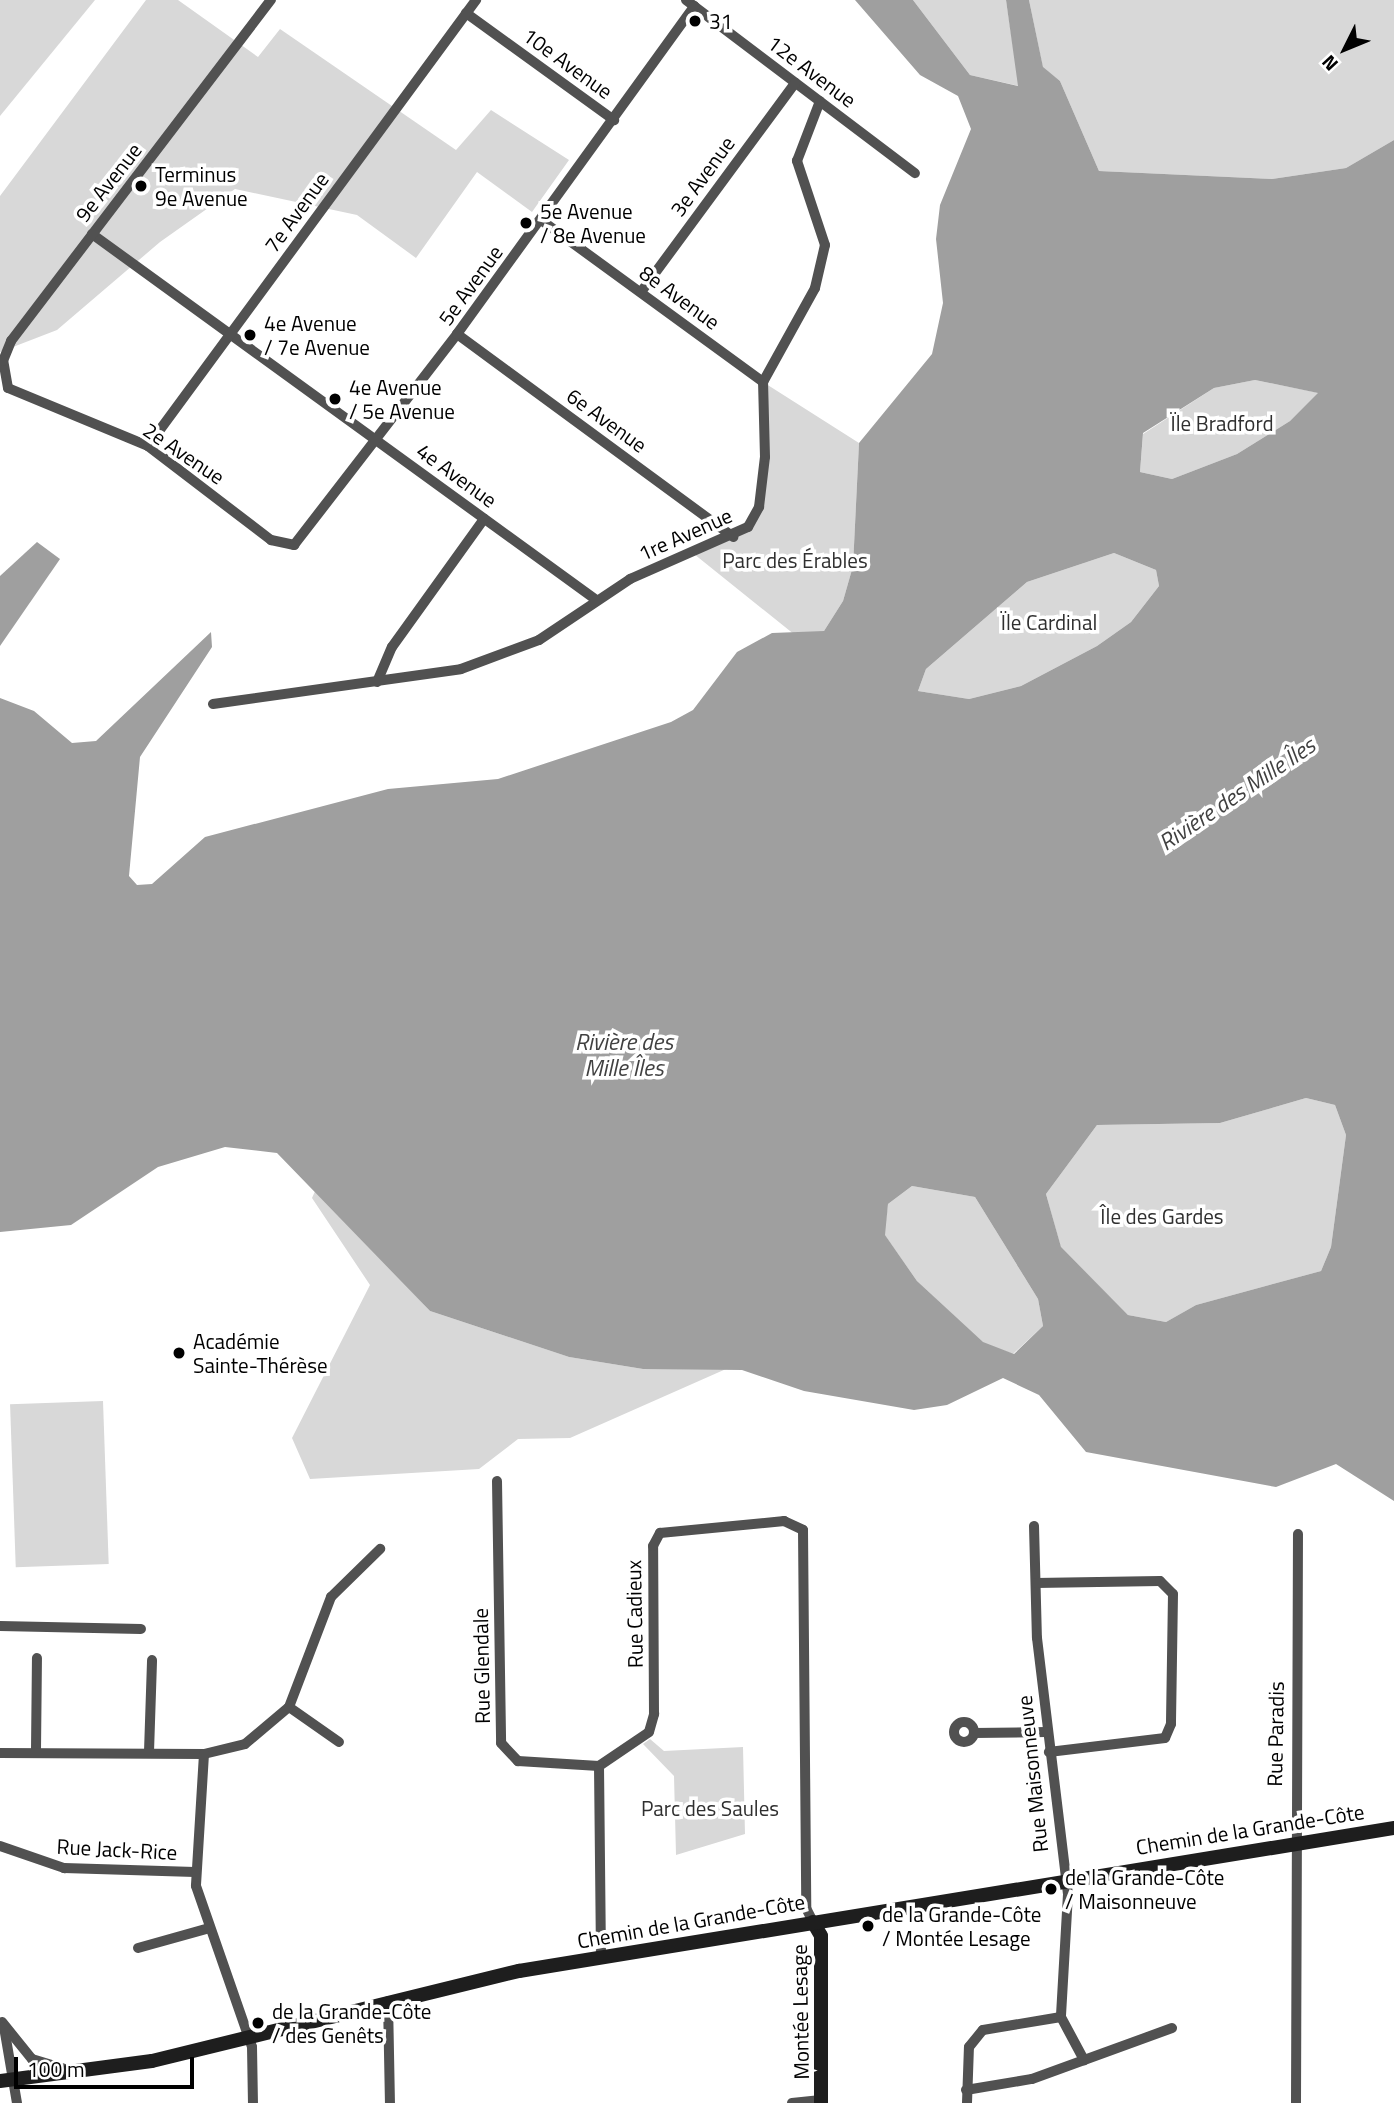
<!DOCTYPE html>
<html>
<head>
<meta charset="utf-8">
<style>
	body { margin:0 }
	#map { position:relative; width:1394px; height:2103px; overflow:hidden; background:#fff; font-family:"Titillium Web",sans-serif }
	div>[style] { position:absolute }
	.green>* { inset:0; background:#d8d8d8; transform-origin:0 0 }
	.water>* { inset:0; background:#9f9f9f }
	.street>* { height:10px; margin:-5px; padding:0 5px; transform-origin:5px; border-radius:5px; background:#515151 }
	.street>.ring { margin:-5px; padding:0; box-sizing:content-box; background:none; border:10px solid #515151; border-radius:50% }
	.secondary>* { height:14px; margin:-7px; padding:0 7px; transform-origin:7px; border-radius:7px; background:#1e1e1e }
	.dots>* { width:19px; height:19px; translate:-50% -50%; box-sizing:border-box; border:4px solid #fff; border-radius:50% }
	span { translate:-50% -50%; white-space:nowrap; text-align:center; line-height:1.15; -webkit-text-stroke:7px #fff; paint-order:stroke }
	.poi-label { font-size:21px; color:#000 }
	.left { translate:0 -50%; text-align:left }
	.street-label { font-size:21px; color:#000 }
	.park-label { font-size:21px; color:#2f2f2f }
	.water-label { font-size:23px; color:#404040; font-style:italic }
	.north { position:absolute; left:1310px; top:14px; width:70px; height:70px; -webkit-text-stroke:5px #fff; paint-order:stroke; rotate:227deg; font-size:19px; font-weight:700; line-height:28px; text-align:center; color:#000 }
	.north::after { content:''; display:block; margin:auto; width:24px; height:32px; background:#000; clip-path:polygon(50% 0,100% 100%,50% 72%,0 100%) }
	.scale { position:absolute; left:14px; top:2057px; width:180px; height:32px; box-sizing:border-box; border:4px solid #000; border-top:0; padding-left:9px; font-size:21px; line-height:24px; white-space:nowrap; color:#000; -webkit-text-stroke:5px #fff; paint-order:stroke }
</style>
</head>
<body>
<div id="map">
	<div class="green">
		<i style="clip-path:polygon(0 0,95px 0,0 116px)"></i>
		<i style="clip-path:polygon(146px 0,178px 0,258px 57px,280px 29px,456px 150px,491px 110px,569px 160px,532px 212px,477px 172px,416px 258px,357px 215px,235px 189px,160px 242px,57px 330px,0 352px,0 196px)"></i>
		<i style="clip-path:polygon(913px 0,1006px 0,1019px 86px,970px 75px)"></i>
		<i style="clip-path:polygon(1029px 0,1394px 0,1394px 140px,1346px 168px,1272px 179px,1099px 171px,1060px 81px,1043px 68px)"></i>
		<i style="clip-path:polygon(1255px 380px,1319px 393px,1290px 421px,1237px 454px,1172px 479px,1140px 472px,1143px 434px,1214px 388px)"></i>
		<i style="clip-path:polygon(763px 382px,859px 443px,853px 566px,843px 601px,824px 631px,812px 636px,795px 635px,694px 554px,733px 537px,759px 507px)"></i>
		<i style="clip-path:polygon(1114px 553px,1156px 570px,1159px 586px,1131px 622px,1097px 646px,1021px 686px,969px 699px,918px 691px,926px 669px,1027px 582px)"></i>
		<i style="clip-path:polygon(1306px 1098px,1335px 1105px,1346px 1135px,1331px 1247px,1321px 1271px,1196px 1305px,1166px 1322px,1128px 1315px,1061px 1248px,1046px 1194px,1097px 1125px,1220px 1123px)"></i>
		<i style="clip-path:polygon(912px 1186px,975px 1197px,1038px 1299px,1043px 1326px,1013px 1354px,983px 1343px,917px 1281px,884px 1234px,888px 1204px)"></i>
		<i style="clip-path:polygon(316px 1189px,430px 1311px,569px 1357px,643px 1369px,726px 1369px,570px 1438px,518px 1439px,479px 1469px,310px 1479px,292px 1438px,370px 1285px,312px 1198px)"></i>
		<i style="left:103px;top:1401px;width:163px;height:93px;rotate:88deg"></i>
		<i style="clip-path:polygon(650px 1739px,664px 1751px,743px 1747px,745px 1834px,676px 1855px,674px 1776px,643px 1744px)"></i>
	</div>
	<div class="water">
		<i style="clip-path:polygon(evenodd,855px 0,913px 0,970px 75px,1018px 86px,1006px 0,1029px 0,1043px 67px,1060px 81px,1099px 171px,1272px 179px,1346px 168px,1394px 140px,1394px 1501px,1336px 1464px,1276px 1487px,1086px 1452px,1039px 1395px,1003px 1378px,947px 1405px,914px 1410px,804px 1391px,742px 1370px,643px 1369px,569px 1357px,430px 1311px,277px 1153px,225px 1147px,158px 1167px,71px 1225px,0 1232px,0 698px,34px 711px,72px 743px,96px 741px,211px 632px,212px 647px,140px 757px,129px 876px,137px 885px,152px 884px,205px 837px,388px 789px,498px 779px,671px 722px,693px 710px,737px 652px,772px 633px,824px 631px,843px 601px,853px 566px,859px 443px,932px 354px,943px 303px,936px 239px,940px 205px,971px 129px,958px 96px,920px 75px,855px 0,1255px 380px,1318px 393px,1290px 421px,1237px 454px,1172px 479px,1140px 472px,1143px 433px,1214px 388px,1255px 380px,855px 0,1114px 553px,1156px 570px,1159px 586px,1131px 622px,1097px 646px,1021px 686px,969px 699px,918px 691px,926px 669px,1027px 582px,1114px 553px,855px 0,1306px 1098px,1335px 1105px,1346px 1135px,1331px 1247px,1321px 1271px,1196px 1305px,1166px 1322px,1128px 1315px,1061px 1247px,1046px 1194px,1097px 1125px,1220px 1123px,1306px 1098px,855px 0,912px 1186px,975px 1197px,1038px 1299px,1043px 1326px,1014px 1354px,983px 1342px,917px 1281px,885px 1235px,888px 1204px,912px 1186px)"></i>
		<i style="clip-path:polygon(37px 542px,60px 559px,0 646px,0 576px)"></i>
	</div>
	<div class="street">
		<i style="left:686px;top:0;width:287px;rotate:37.1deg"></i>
		<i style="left:466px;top:13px;width:183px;rotate:35.9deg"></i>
		<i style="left:541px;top:220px;width:275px;rotate:36.1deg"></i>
		<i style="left:92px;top:234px;width:621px;rotate:35.97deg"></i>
		<i style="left:641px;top:292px;width:260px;rotate:-53.6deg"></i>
		<i style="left:457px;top:334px;width:343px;rotate:36.3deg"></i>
		<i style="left:8px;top:388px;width:152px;rotate:22.5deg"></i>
		<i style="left:148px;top:446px;width:155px;rotate:37.4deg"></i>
		<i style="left:271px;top:540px;width:24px;rotate:12deg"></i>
		<i style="left:294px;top:545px;width:267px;rotate:-52.3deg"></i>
		<i style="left:457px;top:334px;width:405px;rotate:-54.1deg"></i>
		<i style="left:8px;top:388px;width:27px;rotate:-100deg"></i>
		<i style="left:3px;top:361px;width:22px;rotate:-68deg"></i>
		<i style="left:11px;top:341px;width:429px;rotate:-52.7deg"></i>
		<i style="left:148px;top:446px;width:554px;rotate:-53.67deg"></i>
		<i style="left:377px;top:682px;width:38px;rotate:-67deg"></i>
		<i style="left:392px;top:647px;width:158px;rotate:-54.3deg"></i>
		<i style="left:213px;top:704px;width:250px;rotate:-8deg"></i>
		<i style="left:461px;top:669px;width:83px;rotate:-20.4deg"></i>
		<i style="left:539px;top:640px;width:110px;rotate:-33.8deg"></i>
		<i style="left:630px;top:579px;width:129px;rotate:-23.8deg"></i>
		<i style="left:748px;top:527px;width:23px;rotate:-61deg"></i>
		<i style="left:759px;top:507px;width:50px;rotate:-83.2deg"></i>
		<i style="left:765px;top:457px;width:75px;rotate:-91.5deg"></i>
		<i style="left:763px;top:382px;width:107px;rotate:-61deg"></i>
		<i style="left:815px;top:288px;width:44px;rotate:-76.9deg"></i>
		<i style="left:825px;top:245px;width:89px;rotate:-108.4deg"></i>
		<i style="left:797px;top:161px;width:64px;rotate:-69deg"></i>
		<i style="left:497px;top:1481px;width:262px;rotate:89.1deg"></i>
		<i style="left:501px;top:1743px;width:25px;rotate:47deg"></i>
		<i style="left:518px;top:1761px;width:81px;rotate:3.5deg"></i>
		<i style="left:599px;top:1766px;width:60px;rotate:-34.2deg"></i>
		<i style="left:649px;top:1732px;width:19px;rotate:-74deg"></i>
		<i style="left:654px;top:1714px;width:168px;rotate:-90.3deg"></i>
		<i style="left:653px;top:1546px;width:15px;rotate:-62deg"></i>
		<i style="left:660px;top:1533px;width:125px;rotate:-5.5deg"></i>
		<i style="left:784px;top:1521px;width:21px;rotate:25deg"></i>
		<i style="left:803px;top:1530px;width:378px;rotate:89.5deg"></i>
		<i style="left:806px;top:1908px;width:16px;rotate:63deg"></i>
		<i style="left:1034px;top:1526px;width:112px;rotate:88.5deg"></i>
		<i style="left:1037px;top:1638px;width:258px;rotate:83.1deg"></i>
		<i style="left:1068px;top:1894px;width:123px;rotate:93.3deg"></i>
		<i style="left:1036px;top:1583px;width:124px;rotate:-0.9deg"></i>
		<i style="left:1160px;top:1581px;width:18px;rotate:45deg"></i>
		<i style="left:1173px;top:1594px;width:130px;rotate:90.9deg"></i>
		<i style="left:1171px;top:1724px;width:15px;rotate:113deg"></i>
		<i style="left:1165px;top:1738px;width:117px;rotate:173.1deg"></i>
		<i style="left:0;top:1626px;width:141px;rotate:1.2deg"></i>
		<i style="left:289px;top:1707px;width:61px;rotate:35deg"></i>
		<i class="ring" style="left:954px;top:1722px;width:10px;height:10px"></i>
		<i style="left:974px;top:1733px;width:73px;rotate:-0.8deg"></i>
		<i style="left:36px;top:1750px;width:92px;rotate:-89.4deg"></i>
		<i style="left:149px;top:1752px;width:92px;rotate:-88.1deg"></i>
		<i style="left:0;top:1753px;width:204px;rotate:0.3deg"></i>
		<i style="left:204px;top:1754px;width:42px;rotate:-13.7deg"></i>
		<i style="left:245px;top:1744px;width:57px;rotate:-40.1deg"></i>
		<i style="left:289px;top:1707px;width:118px;rotate:-69.1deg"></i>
		<i style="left:331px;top:1597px;width:69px;rotate:-44.4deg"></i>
		<i style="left:204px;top:1754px;width:132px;rotate:93.5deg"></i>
		<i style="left:196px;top:1886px;width:170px;rotate:70.8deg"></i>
		<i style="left:252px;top:2047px;width:56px;rotate:89deg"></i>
		<i style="left:599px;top:1766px;width:191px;rotate:89.4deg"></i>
		<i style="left:0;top:1846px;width:68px;rotate:19deg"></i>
		<i style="left:64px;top:1868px;width:131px;rotate:1.7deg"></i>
		<i style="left:138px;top:1948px;width:71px;rotate:-15.6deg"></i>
		<i style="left:388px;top:2001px;width:102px;rotate:88.9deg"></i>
		<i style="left:2px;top:2022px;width:48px;rotate:51deg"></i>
		<i style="left:32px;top:2059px;width:37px;rotate:17deg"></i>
		<i style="left:4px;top:2027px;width:77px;rotate:80.3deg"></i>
		<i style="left:966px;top:2090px;width:67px;rotate:-9.5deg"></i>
		<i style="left:1032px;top:2079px;width:149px;rotate:-20deg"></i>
		<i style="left:792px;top:2103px;width:29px;rotate:-6deg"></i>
		<i style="left:967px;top:2103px;width:56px;rotate:-88deg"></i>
		<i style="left:969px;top:2047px;width:22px;rotate:-51deg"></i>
		<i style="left:983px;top:2030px;width:79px;rotate:-9.5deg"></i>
		<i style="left:1061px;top:2017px;width:49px;rotate:61.9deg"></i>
		<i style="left:1296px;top:2103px;width:569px;rotate:-89.8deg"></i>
	</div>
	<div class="secondary">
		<i style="left:813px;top:1922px;width:16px;rotate:60deg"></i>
		<i style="left:821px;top:1936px;width:167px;rotate:90deg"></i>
		<i style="left:0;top:2081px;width:153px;rotate:-7.5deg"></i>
		<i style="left:152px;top:2061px;width:378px;rotate:-13.8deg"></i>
		<i style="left:519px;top:1971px;width:887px;rotate:-9.28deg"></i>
	</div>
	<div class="dots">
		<i style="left:695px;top:21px;background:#000"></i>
		<i style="left:141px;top:186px;background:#000"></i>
		<i style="left:526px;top:223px;background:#000"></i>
		<i style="left:250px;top:335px;background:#000"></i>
		<i style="left:335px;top:399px;background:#000"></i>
		<i style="left:179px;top:1353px;background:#000"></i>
		<i style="left:1051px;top:1889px;background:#000"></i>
		<i style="left:868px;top:1926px;background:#000"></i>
		<i style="left:258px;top:2023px;background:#000"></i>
	</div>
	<div class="poi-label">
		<span class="left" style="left:709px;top:21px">31</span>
		<span class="left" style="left:155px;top:186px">Terminus<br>9e Avenue</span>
		<span class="left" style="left:540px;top:223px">5e Avenue<br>/ 8e Avenue</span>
		<span class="left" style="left:264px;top:335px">4e Avenue<br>/ 7e Avenue</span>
		<span class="left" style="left:349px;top:399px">4e Avenue<br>/ 5e Avenue</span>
		<span class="left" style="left:193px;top:1353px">Académie<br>Sainte-Thérèse</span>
		<span class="left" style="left:1065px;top:1889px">de la Grande-Côte<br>/ Maisonneuve</span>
		<span class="left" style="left:882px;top:1926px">de la Grande-Côte<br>/ Montée Lesage</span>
		<span class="left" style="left:272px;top:2023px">de la Grande-Côte<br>/ des Genêts</span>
	</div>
	<div class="street-label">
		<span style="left:568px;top:63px;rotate:36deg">10e Avenue</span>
		<span style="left:812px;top:71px;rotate:37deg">12e Avenue</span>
		<span style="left:702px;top:176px;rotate:-54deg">3e Avenue</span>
		<span style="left:108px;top:182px;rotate:-52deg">9e Avenue</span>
		<span style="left:296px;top:212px;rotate:-54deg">7e Avenue</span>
		<span style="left:470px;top:285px;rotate:-54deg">5e Avenue</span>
		<span style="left:680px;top:297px;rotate:36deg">8e Avenue</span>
		<span style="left:607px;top:420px;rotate:36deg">6e Avenue</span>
		<span style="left:184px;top:453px;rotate:34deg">2e Avenue</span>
		<span style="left:457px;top:475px;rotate:36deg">4e Avenue</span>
		<span style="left:685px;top:534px;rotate:-24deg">1re Avenue</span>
		<span style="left:634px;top:1614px;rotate:-91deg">Rue Cadieux</span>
		<span style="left:481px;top:1666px;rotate:-91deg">Rue Glendale</span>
		<span style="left:1275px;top:1734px;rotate:-89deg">Rue Paradis</span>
		<span style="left:1032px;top:1774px;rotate:-96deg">Rue Maisonneuve</span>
		<span style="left:1250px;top:1829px;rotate:-9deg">Chemin de la Grande-Côte</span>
		<span style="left:117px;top:1849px;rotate:3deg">Rue Jack-Rice</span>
		<span style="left:691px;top:1921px;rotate:-10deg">Chemin de la Grande-Côte</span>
		<span style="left:800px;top:2012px;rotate:-91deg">Montée Lesage</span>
	</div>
	<div class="park-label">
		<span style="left:1222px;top:423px">Ïle Bradford</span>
		<span style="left:795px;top:560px">Parc des Érables</span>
		<span style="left:1049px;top:622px">Ïle Cardinal</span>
		<span style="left:1162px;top:1216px">Île des Gardes</span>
		<span style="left:710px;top:1808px">Parc des Saules</span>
	</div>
	<div class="water-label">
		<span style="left:1237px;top:794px;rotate:-34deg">Rivière des Mille Îles</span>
		<span style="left:624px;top:1055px">Rivière des<br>Mille Îles</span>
	</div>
	<div class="north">N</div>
	<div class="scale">100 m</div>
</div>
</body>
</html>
